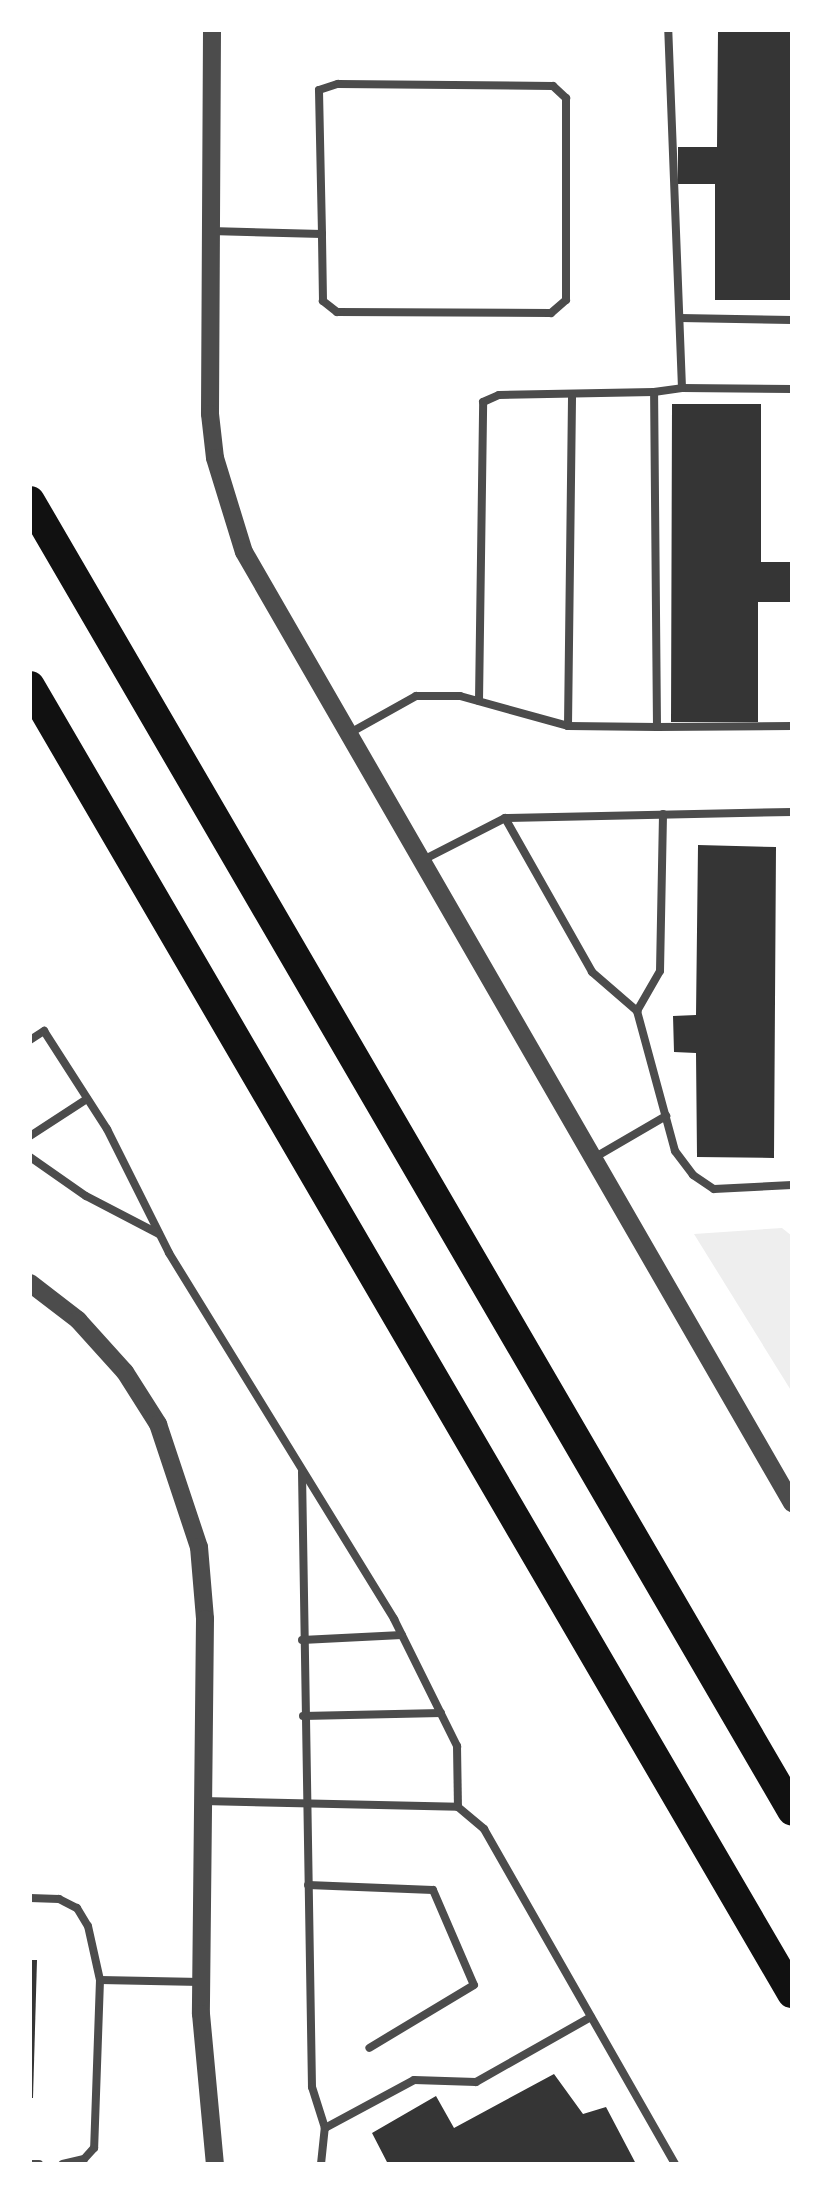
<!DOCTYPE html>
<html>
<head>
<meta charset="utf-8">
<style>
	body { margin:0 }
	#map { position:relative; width:822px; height:2194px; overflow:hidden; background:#fff; font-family:Merriweather,serif }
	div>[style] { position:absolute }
	.green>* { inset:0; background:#eee }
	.building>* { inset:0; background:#353535 }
	.service>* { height:8px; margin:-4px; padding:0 4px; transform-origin:4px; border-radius:4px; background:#4c4c4c }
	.tertiary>* { height:18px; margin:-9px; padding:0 9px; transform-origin:9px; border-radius:9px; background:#4c4c4c }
	.motorway>* { height:30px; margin:-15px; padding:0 15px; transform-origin:15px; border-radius:15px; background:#111 }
	span { translate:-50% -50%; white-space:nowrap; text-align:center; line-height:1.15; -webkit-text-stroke:8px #fff; paint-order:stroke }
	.frame { position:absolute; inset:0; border:32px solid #fff; pointer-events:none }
</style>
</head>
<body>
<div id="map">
	<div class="green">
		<i style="clip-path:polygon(782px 1228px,792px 1236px,792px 1392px,694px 1234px)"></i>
	</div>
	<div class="building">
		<i style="clip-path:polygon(718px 30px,792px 31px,792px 300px,715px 300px,715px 184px,678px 184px,678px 147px,717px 147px)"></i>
		<i style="clip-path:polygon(672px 404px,761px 404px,761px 562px,792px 562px,792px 602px,758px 602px,758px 722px,671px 722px)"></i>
		<i style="clip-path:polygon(698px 845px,776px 847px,774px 1158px,697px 1157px,696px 1053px,674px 1052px,673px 1016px,696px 1015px)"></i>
		<i style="clip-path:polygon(30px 1960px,37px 1960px,33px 2098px,30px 2098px)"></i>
		<i style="clip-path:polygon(554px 2074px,583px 2114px,606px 2107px,636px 2164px,388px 2164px,372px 2133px,436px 2096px,454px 2128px)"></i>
	</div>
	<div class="service">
		<i style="left:210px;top:231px;width:112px;rotate:1.5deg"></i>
		<i style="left:322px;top:234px;width:144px;rotate:-91.2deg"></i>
		<i style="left:319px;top:90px;width:20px;rotate:-18deg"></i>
		<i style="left:338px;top:84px;width:215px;rotate:0.5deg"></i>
		<i style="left:553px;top:86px;width:18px;rotate:43deg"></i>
		<i style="left:566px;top:98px;width:202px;rotate:90deg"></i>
		<i style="left:566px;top:300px;width:20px;rotate:139deg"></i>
		<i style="left:551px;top:313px;width:214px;rotate:-179.7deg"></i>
		<i style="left:337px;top:312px;width:18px;rotate:-142deg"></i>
		<i style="left:323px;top:301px;width:67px;rotate:-90.9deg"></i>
		<i style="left:680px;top:318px;width:112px;rotate:1deg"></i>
		<i style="left:682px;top:388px;width:110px;rotate:0.5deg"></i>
		<i style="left:479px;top:701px;width:299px;rotate:-89.2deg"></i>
		<i style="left:483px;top:402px;width:17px;rotate:-24deg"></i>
		<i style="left:499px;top:395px;width:155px;rotate:-1.1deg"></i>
		<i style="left:568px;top:726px;width:332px;rotate:-89.3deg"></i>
		<i style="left:657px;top:727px;width:135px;rotate:-0.4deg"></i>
		<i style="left:348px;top:734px;width:78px;rotate:-29.2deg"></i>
		<i style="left:416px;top:696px;width:44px"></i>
		<i style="left:460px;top:696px;width:112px;rotate:15.5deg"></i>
		<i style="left:568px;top:726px;width:89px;rotate:0.6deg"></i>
		<i style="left:657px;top:727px;width:335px;rotate:-90.5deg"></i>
		<i style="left:654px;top:392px;width:28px;rotate:-8deg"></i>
		<i style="left:682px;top:388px;width:358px;rotate:-92.2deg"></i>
		<i style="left:505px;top:818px;width:177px;rotate:60.5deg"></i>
		<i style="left:592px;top:972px;width:60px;rotate:40.9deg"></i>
		<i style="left:637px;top:1011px;width:145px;rotate:74.8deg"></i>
		<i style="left:675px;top:1151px;width:30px;rotate:53deg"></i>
		<i style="left:693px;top:1175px;width:25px;rotate:34deg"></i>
		<i style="left:714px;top:1189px;width:78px;rotate:-2.9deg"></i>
		<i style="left:423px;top:860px;width:92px;rotate:-27.1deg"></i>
		<i style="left:505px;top:818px;width:287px;rotate:-1.2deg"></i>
		<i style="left:637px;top:1011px;width:46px;rotate:-60.1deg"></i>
		<i style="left:660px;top:971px;width:157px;rotate:-88.9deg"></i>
		<i style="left:30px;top:1040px;width:17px;rotate:-33deg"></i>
		<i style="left:44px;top:1031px;width:117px;rotate:57.3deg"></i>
		<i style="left:107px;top:1129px;width:139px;rotate:63.4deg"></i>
		<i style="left:169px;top:1253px;width:430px;rotate:58.4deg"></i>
		<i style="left:394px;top:1619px;width:142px;rotate:63.6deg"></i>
		<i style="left:457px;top:1746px;width:61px;rotate:89.1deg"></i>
		<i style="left:30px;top:1136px;width:68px;rotate:-33deg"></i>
		<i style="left:30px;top:1157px;width:68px;rotate:34.9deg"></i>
		<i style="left:86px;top:1196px;width:82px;rotate:27.5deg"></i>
		<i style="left:592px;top:1159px;width:86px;rotate:-30.2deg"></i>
		<i style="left:302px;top:1472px;width:615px;rotate:89.07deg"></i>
		<i style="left:312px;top:2087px;width:43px;rotate:72.4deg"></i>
		<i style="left:325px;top:2128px;width:101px;rotate:-28.3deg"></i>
		<i style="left:414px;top:2080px;width:62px;rotate:1.8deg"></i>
		<i style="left:476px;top:2082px;width:132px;rotate:-29.5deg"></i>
		<i style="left:302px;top:1640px;width:100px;rotate:-2.9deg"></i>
		<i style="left:303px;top:1716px;width:138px;rotate:-1.2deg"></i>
		<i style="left:203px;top:1801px;width:255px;rotate:1.3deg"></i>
		<i style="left:458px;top:1807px;width:34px;rotate:40deg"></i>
		<i style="left:484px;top:1829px;width:386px;rotate:60.3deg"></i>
		<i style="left:308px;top:1885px;width:125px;rotate:2.3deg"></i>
		<i style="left:433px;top:1890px;width:103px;rotate:66.7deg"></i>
		<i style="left:474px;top:1985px;width:122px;rotate:149deg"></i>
		<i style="left:30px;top:1898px;width:29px;rotate:2deg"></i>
		<i style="left:59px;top:1899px;width:20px;rotate:27deg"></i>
		<i style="left:77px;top:1908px;width:21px;rotate:59deg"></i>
		<i style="left:88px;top:1926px;width:55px;rotate:77.5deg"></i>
		<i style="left:100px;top:1980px;width:168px;rotate:92deg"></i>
		<i style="left:94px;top:2148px;width:15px;rotate:132deg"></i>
		<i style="left:84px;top:2159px;width:22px;rotate:167deg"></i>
		<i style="left:100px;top:1980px;width:101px;rotate:1.1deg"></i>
		<i style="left:30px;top:2164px;width:9px"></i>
		<i style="left:321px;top:2164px;width:36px;rotate:-84deg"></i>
	</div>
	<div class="tertiary">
		<i style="left:212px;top:30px;width:384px;rotate:90.3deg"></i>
		<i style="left:210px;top:414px;width:44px;rotate:83.5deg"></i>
		<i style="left:215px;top:458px;width:98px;rotate:72.9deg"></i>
		<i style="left:244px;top:552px;width:1098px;rotate:60.05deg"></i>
		<i style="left:30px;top:1283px;width:61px;rotate:37.6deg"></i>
		<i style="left:78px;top:1320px;width:70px;rotate:47.9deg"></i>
		<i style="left:125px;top:1372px;width:62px;rotate:57.6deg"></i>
		<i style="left:158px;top:1424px;width:130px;rotate:71.6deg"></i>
		<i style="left:199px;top:1547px;width:72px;rotate:85.2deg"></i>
		<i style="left:205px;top:1619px;width:395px;rotate:90.6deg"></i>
		<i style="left:201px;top:2014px;width:151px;rotate:84.7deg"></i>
	</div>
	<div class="motorway">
		<i style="left:30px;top:501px;width:1515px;rotate:59.8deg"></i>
		<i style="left:30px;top:686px;width:1513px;rotate:59.76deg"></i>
	</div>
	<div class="frame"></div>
</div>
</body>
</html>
